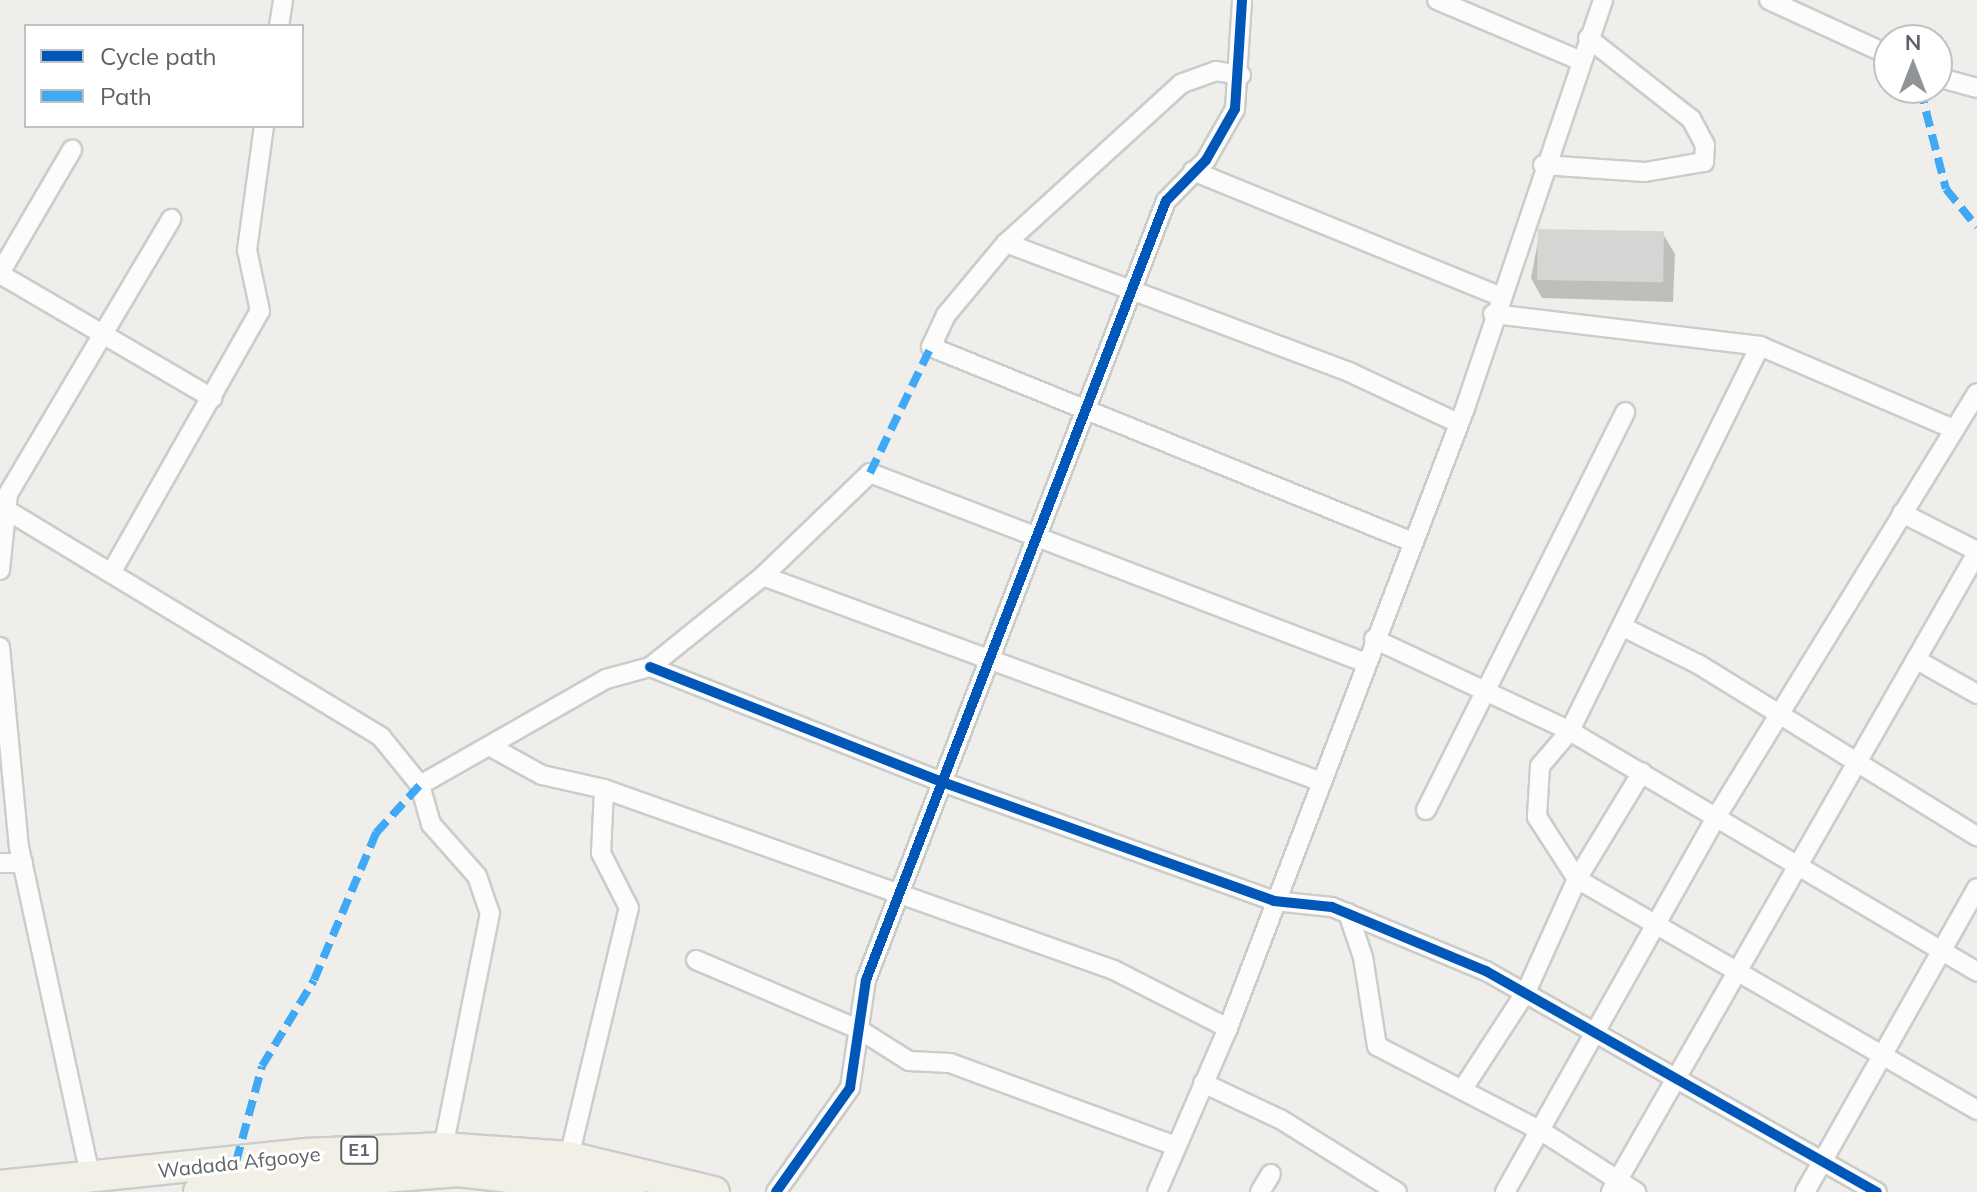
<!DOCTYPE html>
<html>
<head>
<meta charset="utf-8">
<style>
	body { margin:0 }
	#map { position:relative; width:1977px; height:1192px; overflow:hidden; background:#efeeea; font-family:Mulish,sans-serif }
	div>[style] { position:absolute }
	.shadow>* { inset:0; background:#0003 }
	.building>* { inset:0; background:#d6d5d3; transform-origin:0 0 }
	.roads { filter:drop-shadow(2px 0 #cbcccc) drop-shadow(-2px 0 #cbcccc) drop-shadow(0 2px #cbcccc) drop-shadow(0 -2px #cbcccc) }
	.minor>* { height:18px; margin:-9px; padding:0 9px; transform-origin:9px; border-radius:9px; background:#fdfcfc }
	.trunk>* { height:30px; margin:-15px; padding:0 15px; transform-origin:15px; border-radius:15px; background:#f2f0e6 }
	.quiet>* { height:8px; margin-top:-4px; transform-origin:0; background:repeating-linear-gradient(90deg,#3fa9f5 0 16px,transparent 0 24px) }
	.cycleway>* { height:10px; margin:-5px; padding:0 5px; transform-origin:5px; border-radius:5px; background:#0057b8 }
	span { translate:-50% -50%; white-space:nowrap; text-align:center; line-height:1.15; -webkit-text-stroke:6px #fff; paint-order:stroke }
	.shield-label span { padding:2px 6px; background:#fff; border:2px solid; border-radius:6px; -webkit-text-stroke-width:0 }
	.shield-label { font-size:18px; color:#5f6368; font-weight:700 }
	.street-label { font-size:20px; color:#5f6368 }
	.legend { position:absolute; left:24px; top:24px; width:280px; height:104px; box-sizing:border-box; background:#fff; border:2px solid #bfc1c3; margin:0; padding:10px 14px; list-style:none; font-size:24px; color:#5f6368 }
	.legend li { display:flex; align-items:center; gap:16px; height:40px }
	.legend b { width:40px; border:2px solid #bfc1c3 }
	.north { position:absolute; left:1873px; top:24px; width:80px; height:80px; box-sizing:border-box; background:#fff; border:2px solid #bfc1c3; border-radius:50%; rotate:0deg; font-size:22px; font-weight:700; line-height:32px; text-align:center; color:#5f6368 }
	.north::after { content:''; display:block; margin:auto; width:28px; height:36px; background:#919496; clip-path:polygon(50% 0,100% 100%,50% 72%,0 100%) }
</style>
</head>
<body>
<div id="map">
	<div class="shadow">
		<i style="clip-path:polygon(1540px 231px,1663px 234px,1675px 254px,1673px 302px,1542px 298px,1531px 278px)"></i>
	</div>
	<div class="building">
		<i style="left:1538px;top:229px;width:126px;height:51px;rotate:1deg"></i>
	</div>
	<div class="roads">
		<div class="minor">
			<i style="left:1437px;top:0;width:154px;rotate:22.9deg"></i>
			<i style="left:1769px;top:0;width:132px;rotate:24.6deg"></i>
			<i style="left:279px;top:26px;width:26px;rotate:-81deg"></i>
			<i style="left:1241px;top:75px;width:25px;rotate:-171deg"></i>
			<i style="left:1216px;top:71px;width:37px;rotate:160deg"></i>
			<i style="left:1181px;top:84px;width:236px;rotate:137.7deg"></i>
			<i style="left:1006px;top:243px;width:94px;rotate:129.8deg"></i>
			<i style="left:946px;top:315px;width:35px;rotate:115deg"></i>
			<i style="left:931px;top:347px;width:517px;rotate:22.05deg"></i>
			<i style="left:1937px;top:77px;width:41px;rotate:15.4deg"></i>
			<i style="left:1543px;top:165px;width:102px;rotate:3.9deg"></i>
			<i style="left:1645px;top:172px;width:60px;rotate:-9.6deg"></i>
			<i style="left:1704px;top:162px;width:17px;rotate:-87deg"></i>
			<i style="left:1705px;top:145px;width:30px;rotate:-118deg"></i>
			<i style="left:1691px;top:119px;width:131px;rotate:-141.8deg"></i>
			<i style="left:1193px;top:171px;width:331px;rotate:22.2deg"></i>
			<i style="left:1006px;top:243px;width:366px;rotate:20.6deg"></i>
			<i style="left:1349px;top:372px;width:120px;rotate:25.1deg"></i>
			<i style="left:0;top:273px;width:143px;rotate:-59.7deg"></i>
			<i style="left:0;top:274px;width:246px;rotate:30.3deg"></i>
			<i style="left:1493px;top:314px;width:269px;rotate:6.8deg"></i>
			<i style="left:1760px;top:346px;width:211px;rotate:23.2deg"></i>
			<i style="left:1760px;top:346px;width:429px;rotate:116.3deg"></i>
			<i style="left:1570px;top:731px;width:46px;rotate:130.6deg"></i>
			<i style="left:1540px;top:766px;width:51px;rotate:93.4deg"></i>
			<i style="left:1537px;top:817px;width:74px;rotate:57.2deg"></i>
			<i style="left:1577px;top:879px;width:462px;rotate:30deg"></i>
			<i style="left:0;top:506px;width:446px;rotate:31.2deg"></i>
			<i style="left:381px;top:737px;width:62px;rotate:50.9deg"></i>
			<i style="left:420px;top:785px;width:41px;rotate:74.2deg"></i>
			<i style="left:431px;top:824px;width:69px;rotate:48.5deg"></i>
			<i style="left:477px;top:876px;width:39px;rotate:71deg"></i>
			<i style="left:490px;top:913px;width:240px;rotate:101.3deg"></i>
			<i style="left:1902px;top:513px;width:84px;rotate:26.9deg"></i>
			<i style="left:0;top:570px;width:76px;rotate:-84deg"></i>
			<i style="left:8px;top:494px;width:320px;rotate:-59.3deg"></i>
			<i style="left:111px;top:573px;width:301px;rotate:-60.4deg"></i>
			<i style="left:260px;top:311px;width:62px;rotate:-102deg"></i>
			<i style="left:247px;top:250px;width:125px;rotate:-82.2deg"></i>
			<i style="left:763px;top:576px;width:593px;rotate:20.24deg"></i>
			<i style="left:1623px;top:627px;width:84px;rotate:26.3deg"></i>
			<i style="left:1698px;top:664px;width:328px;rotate:31.7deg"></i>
			<i style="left:1374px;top:639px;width:217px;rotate:25.1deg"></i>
			<i style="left:1570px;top:731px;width:473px;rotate:30.6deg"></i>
			<i style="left:0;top:647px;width:201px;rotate:84.6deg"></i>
			<i style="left:19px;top:847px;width:337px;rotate:77.8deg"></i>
			<i style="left:1917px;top:660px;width:69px;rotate:29.5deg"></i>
			<i style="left:650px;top:667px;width:317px;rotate:21.5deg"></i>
			<i style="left:945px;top:783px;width:350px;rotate:19.7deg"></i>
			<i style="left:1274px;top:901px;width:58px;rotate:5.9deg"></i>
			<i style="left:1332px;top:907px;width:167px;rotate:22.6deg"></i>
			<i style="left:1486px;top:971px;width:449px;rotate:29.5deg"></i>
			<i style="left:493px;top:748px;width:56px;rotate:28.9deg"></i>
			<i style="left:542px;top:775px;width:64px;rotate:12.7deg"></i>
			<i style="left:604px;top:789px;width:541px;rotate:19.54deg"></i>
			<i style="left:1114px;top:970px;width:128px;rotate:27deg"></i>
			<i style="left:420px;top:785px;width:214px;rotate:-29.7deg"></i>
			<i style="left:606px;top:679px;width:46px;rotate:-15.3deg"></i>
			<i style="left:650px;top:667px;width:145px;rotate:-38.8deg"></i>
			<i style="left:763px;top:576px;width:149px;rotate:-43.9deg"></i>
			<i style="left:870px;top:473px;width:531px;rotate:20.96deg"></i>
			<i style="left:1426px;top:810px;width:445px;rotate:-63.4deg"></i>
			<i style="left:0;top:863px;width:23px"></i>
			<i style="left:1348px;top:913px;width:46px;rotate:71.2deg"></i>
			<i style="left:1363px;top:957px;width:90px;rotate:81.1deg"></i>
			<i style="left:1377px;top:1046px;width:187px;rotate:27.4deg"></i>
			<i style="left:1543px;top:1132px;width:111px;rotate:32.8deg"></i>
			<i style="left:696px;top:960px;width:178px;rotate:23.1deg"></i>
			<i style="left:860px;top:1030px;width:58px;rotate:32.3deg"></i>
			<i style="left:909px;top:1061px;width:41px;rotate:2.8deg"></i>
			<i style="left:950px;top:1063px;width:241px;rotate:20.2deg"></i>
			<i style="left:1203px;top:1083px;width:85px;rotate:25.1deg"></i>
			<i style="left:1280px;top:1119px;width:138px;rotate:32deg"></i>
			<i style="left:1462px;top:1090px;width:117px;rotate:-56.9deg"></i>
			<i style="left:1526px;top:992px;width:124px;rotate:-65.7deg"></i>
			<i style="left:1577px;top:879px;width:125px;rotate:-58.7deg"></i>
			<i style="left:569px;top:1157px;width:256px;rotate:-76.5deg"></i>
			<i style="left:629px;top:908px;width:62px;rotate:-117deg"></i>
			<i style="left:601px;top:853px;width:64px;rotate:-87.3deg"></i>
			<i style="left:776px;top:1192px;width:128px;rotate:-54.6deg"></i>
			<i style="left:850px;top:1088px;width:109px;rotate:-81.6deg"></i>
			<i style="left:866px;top:980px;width:835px;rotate:-68.94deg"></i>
			<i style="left:1166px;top:201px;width:57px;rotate:-45.7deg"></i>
			<i style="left:1206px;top:160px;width:59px;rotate:-60.4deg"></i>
			<i style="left:1235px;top:109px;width:109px;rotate:-86.3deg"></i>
			<i style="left:1157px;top:1192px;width:179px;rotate:-66.6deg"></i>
			<i style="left:1228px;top:1028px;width:661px;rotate:-69.07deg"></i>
			<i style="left:1464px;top:411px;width:434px;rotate:-71.3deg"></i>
			<i style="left:1260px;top:1192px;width:21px;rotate:-59deg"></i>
			<i style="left:1505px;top:1192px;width:434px;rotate:-60.6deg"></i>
			<i style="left:1718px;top:814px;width:494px;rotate:-58.4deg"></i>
			<i style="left:1611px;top:1192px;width:736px;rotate:-60.2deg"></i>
			<i style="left:1805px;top:1192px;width:349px;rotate:-60.5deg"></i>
		</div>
		<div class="trunk">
			<i style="left:0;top:1186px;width:308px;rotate:-6deg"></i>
			<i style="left:306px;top:1154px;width:137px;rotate:-2.5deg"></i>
			<i style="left:443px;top:1148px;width:126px;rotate:4.1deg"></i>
			<i style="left:569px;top:1157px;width:149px;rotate:13.6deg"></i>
			<i style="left:199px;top:1192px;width:260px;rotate:-4.6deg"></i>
			<i style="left:458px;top:1171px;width:174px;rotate:6.9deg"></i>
		</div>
	</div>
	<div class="quiet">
		<i style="left:1920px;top:88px;width:104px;rotate:75.6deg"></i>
		<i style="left:1946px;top:189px;width:49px;rotate:50.8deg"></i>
		<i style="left:870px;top:473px;width:140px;rotate:-64.2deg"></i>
		<i style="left:236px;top:1162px;width:99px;rotate:-74.8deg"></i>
		<i style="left:262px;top:1066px;width:100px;rotate:-58.8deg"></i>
		<i style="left:314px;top:980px;width:160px;rotate:-67.1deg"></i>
		<i style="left:376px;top:833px;width:65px;rotate:-47.5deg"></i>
	</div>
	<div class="cycleway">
		<i style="left:650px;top:667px;width:317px;rotate:21.5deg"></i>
		<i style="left:945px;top:783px;width:350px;rotate:19.7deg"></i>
		<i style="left:1274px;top:901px;width:58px;rotate:5.9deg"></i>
		<i style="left:1332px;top:907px;width:167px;rotate:22.6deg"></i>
		<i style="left:1486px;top:971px;width:449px;rotate:29.5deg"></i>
		<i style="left:776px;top:1192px;width:128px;rotate:-54.6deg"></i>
		<i style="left:850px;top:1088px;width:109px;rotate:-81.6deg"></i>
		<i style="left:866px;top:980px;width:835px;rotate:-68.94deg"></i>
		<i style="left:1166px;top:201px;width:57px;rotate:-45.7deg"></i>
		<i style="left:1206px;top:160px;width:59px;rotate:-60.4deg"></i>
		<i style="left:1235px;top:109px;width:109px;rotate:-86.3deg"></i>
	</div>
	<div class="shield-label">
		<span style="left:359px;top:1150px">E1</span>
	</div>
	<div class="street-label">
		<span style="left:239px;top:1162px;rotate:-6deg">Wadada Afgooye</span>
	</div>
	<ul class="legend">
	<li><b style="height:10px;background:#0057b8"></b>Cycle path</li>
	<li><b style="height:10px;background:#3fa9f5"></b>Path</li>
	</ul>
	<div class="north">N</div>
</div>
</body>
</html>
